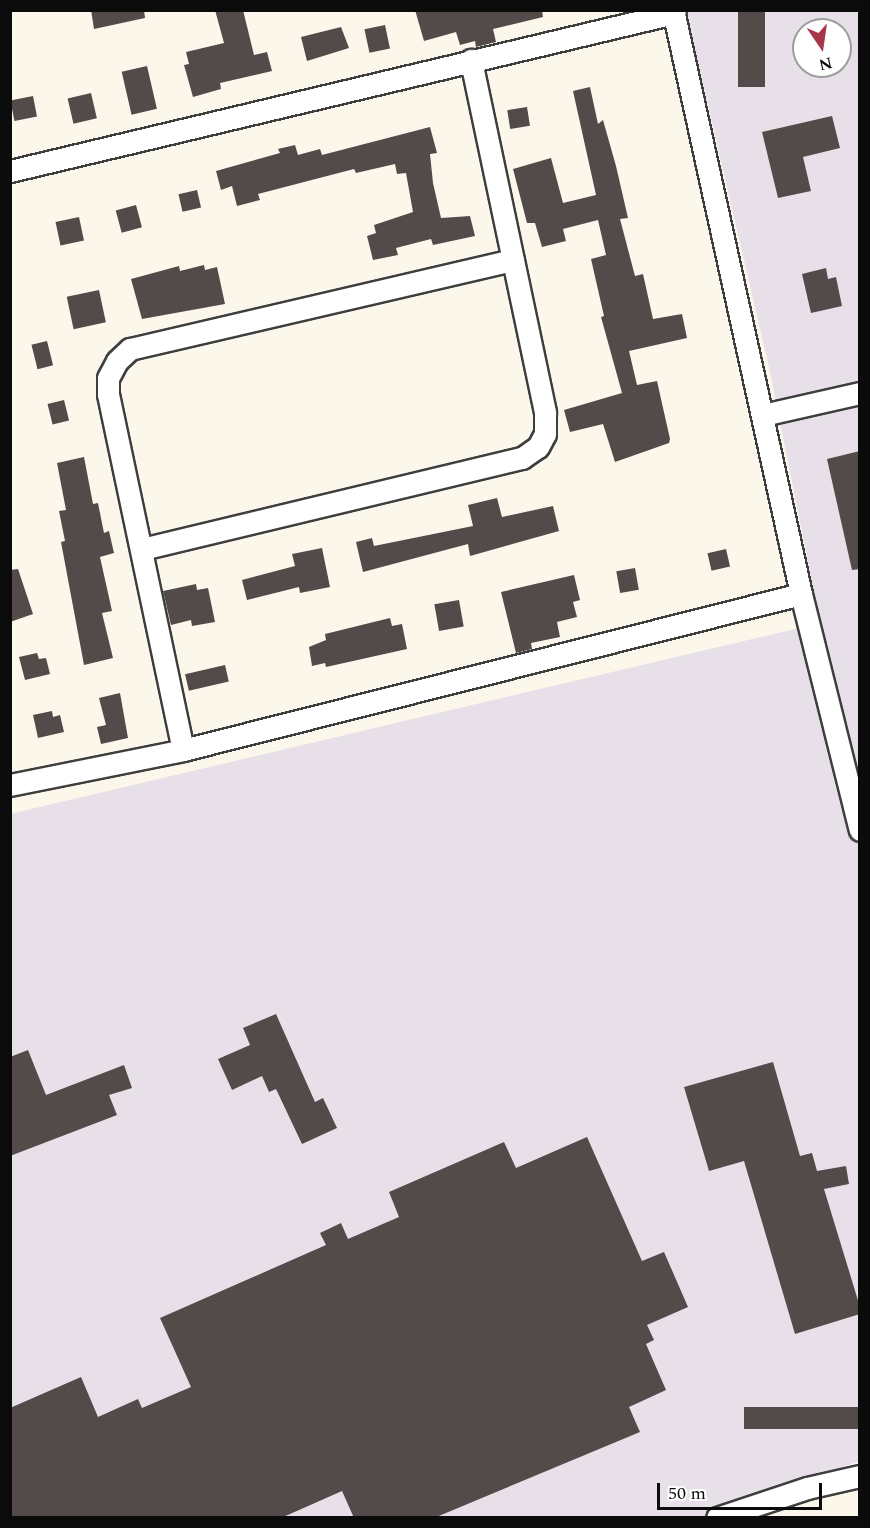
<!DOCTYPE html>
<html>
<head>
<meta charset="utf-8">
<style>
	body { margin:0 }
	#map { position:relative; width:870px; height:1528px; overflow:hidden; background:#fcf7eb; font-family:Spectral,serif }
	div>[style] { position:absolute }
	.industrial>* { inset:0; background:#e7e0e9 }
	.building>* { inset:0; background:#524b49; transform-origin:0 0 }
	.roads { filter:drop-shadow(2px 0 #3e3e3e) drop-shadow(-2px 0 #3e3e3e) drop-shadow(0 2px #3e3e3e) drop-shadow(0 -2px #3e3e3e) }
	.minor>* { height:21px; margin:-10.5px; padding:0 10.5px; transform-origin:10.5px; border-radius:10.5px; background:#fff }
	span { translate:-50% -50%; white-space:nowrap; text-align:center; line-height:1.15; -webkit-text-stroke:6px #fff; paint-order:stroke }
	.frame { position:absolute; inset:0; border:12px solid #0b0b0b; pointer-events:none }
	.north { position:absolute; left:792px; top:18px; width:60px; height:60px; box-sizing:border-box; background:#fff; border:2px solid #9d9d9d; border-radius:50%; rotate:167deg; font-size:16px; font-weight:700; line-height:24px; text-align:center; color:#0b0b0b }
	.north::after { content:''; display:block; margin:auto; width:21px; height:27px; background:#a83649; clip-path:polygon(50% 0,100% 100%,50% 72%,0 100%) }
	.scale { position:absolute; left:657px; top:1483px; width:165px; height:27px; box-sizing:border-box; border:3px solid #0b0b0b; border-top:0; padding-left:8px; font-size:18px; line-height:21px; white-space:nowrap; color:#0b0b0b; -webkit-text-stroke:4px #fff; paint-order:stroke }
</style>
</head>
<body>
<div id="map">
	<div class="industrial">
		<i style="clip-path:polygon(evenodd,686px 11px,859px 11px,859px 1461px,706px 1517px,11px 1517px,10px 814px,820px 623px,770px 372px,686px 11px,804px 30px,840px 30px,840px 66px,804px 66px,804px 30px)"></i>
	</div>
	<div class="building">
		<i style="clip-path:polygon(91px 10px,144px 10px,145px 18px,94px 29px)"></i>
		<i style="clip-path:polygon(215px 10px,243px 10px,254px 55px,267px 52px,272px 71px,220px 83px,221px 89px,193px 97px,184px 65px,189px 64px,186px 52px,224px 43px)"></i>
		<i style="clip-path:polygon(415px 10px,542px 10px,543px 17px,493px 29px,496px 42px,476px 47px,475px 41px,460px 45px,456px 32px,424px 41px)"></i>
		<i style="left:738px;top:10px;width:27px;height:77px"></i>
		<i style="left:385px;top:25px;width:24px;height:21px;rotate:78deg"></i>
		<i style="clip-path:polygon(341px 27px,349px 48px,307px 61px,301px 37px)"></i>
		<i style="left:147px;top:66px;width:44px;height:26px;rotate:77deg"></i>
		<i style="clip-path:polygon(590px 87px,598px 124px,603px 120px,616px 166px,628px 218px,620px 219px,635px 276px,643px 274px,653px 319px,682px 314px,687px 338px,629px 351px,637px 385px,657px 381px,670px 439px,669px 443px,615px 462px,603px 424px,570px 432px,564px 410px,622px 393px,601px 317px,604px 316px,591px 259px,606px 255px,598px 220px,563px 229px,566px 241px,542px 247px,535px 223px,527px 223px,513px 169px,551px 158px,563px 203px,596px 195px,573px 91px)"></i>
		<i style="left:91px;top:93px;width:26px;height:24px;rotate:77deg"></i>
		<i style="left:33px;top:96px;width:21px;height:23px;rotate:79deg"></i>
		<i style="left:527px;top:107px;width:19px;height:20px;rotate:81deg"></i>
		<i style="clip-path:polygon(832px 116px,840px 148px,803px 157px,811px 191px,778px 198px,762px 132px)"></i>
		<i style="clip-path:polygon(430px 127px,437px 153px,430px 154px,433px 183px,441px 218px,470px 216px,475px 236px,433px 245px,431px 239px,396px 248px,398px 255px,373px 260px,367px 236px,376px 233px,374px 225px,413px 212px,406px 173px,397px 174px,395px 164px,356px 173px,354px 169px,258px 194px,260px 200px,237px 206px,232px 186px,221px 190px,216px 171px,280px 153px,278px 149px,295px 145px,298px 155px,320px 149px,322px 155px)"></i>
		<i style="left:197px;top:190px;width:18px;height:19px;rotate:77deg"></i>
		<i style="left:136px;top:205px;width:23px;height:21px;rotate:75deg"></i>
		<i style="left:79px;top:217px;width:24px;height:24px;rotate:78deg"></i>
		<i style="clip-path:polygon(204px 265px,205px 270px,217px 267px,225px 304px,142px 319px,131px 279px,179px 266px,180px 271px)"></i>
		<i style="clip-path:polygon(826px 268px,828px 279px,836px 277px,842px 306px,811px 313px,802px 274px)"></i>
		<i style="left:99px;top:290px;width:33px;height:33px;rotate:78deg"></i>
		<i style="left:47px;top:341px;width:25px;height:16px;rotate:76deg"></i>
		<i style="left:64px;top:400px;width:21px;height:17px;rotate:76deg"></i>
		<i style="clip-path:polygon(860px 451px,860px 569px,852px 570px,827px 459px)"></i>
		<i style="clip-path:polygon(84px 457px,93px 504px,98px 503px,104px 533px,109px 531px,114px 553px,100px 557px,112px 611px,102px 613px,113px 658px,84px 665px,61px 542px,65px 541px,59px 511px,66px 510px,57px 463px)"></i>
		<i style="clip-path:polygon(497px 498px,502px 517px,553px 506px,559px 531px,470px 556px,468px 544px,363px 572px,356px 542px,372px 538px,374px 546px,473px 526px,468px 505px)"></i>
		<i style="clip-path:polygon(322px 548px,330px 587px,300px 593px,299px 587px,247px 600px,242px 580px,295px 566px,292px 554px)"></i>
		<i style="left:726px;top:549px;width:18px;height:19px;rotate:77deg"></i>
		<i style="left:635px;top:568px;width:22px;height:19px;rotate:80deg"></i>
		<i style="clip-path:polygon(18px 569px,33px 614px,10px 622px,10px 570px)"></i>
		<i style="clip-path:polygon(574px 575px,580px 600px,573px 602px,577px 617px,557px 622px,560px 637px,531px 643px,532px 649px,516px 653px,501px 592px)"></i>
		<i style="clip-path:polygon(196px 584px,197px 590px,208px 588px,215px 622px,192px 626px,191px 620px,171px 625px,163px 591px)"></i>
		<i style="left:459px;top:600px;width:27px;height:25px;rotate:80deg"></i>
		<i style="clip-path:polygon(390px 618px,392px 626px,402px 624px,407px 649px,326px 667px,325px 663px,312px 666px,309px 647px,326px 640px,325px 634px)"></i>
		<i style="clip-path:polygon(37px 653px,39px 659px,46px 658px,50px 674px,25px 680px,19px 657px)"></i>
		<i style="left:225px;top:665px;width:17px;height:41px;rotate:77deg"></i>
		<i style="clip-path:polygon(120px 693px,128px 738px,101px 744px,97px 727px,106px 725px,99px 698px)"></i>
		<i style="clip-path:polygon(52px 711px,53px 717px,60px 715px,64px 732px,38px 738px,33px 715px)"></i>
		<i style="clip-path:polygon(276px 1014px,315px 1102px,323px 1098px,337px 1128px,302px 1144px,276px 1089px,269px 1092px,262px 1076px,232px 1090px,218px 1059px,250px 1045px,243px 1028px)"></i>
		<i style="clip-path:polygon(28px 1050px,46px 1095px,124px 1065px,132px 1088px,109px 1095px,117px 1115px,10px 1156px,10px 1057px)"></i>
		<i style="clip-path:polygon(773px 1062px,800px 1156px,812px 1153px,817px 1171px,846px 1166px,849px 1184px,824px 1189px,860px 1307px,860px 1314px,795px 1334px,744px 1161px,709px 1171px,684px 1087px)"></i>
		<i style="clip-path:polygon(587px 1137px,642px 1261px,664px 1252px,688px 1307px,647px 1325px,654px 1340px,646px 1344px,666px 1390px,629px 1407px,640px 1432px,434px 1518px,354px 1518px,342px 1491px,281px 1518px,10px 1518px,10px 1408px,81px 1377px,98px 1417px,138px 1399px,142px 1408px,191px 1387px,160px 1318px,326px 1245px,320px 1233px,341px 1223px,348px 1239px,399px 1217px,389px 1192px,504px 1142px,516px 1168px)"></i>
		<i style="left:860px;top:1407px;width:22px;height:116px;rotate:90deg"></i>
	</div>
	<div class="roads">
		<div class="minor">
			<i style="left:673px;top:10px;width:598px;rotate:77.64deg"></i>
			<i style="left:801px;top:594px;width:243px;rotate:76deg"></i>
			<i style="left:10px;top:171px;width:683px;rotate:-13.38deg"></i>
			<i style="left:763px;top:415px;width:99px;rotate:-12.8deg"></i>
			<i style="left:142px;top:549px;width:391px;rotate:-13.5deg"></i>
			<i style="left:522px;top:458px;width:19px;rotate:-35deg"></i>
			<i style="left:538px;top:447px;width:15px;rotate:-62deg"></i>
			<i style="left:545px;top:434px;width:22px;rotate:-90deg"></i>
			<i style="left:545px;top:412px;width:360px;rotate:-101.9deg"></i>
			<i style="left:183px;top:750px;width:364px;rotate:-101.9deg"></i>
			<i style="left:108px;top:394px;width:16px;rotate:-90deg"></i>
			<i style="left:108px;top:378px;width:19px;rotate:-62deg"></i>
			<i style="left:117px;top:361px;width:18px;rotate:-43deg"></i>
			<i style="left:130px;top:349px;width:393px;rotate:-13.1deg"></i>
			<i style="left:10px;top:785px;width:177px;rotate:-11.4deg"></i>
			<i style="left:183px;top:750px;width:637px;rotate:-14.17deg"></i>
			<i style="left:717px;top:1518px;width:95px;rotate:-18.4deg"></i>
			<i style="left:807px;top:1488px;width:54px;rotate:-12.8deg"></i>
		</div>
	</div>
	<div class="frame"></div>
	<div class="north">N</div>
	<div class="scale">50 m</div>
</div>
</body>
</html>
